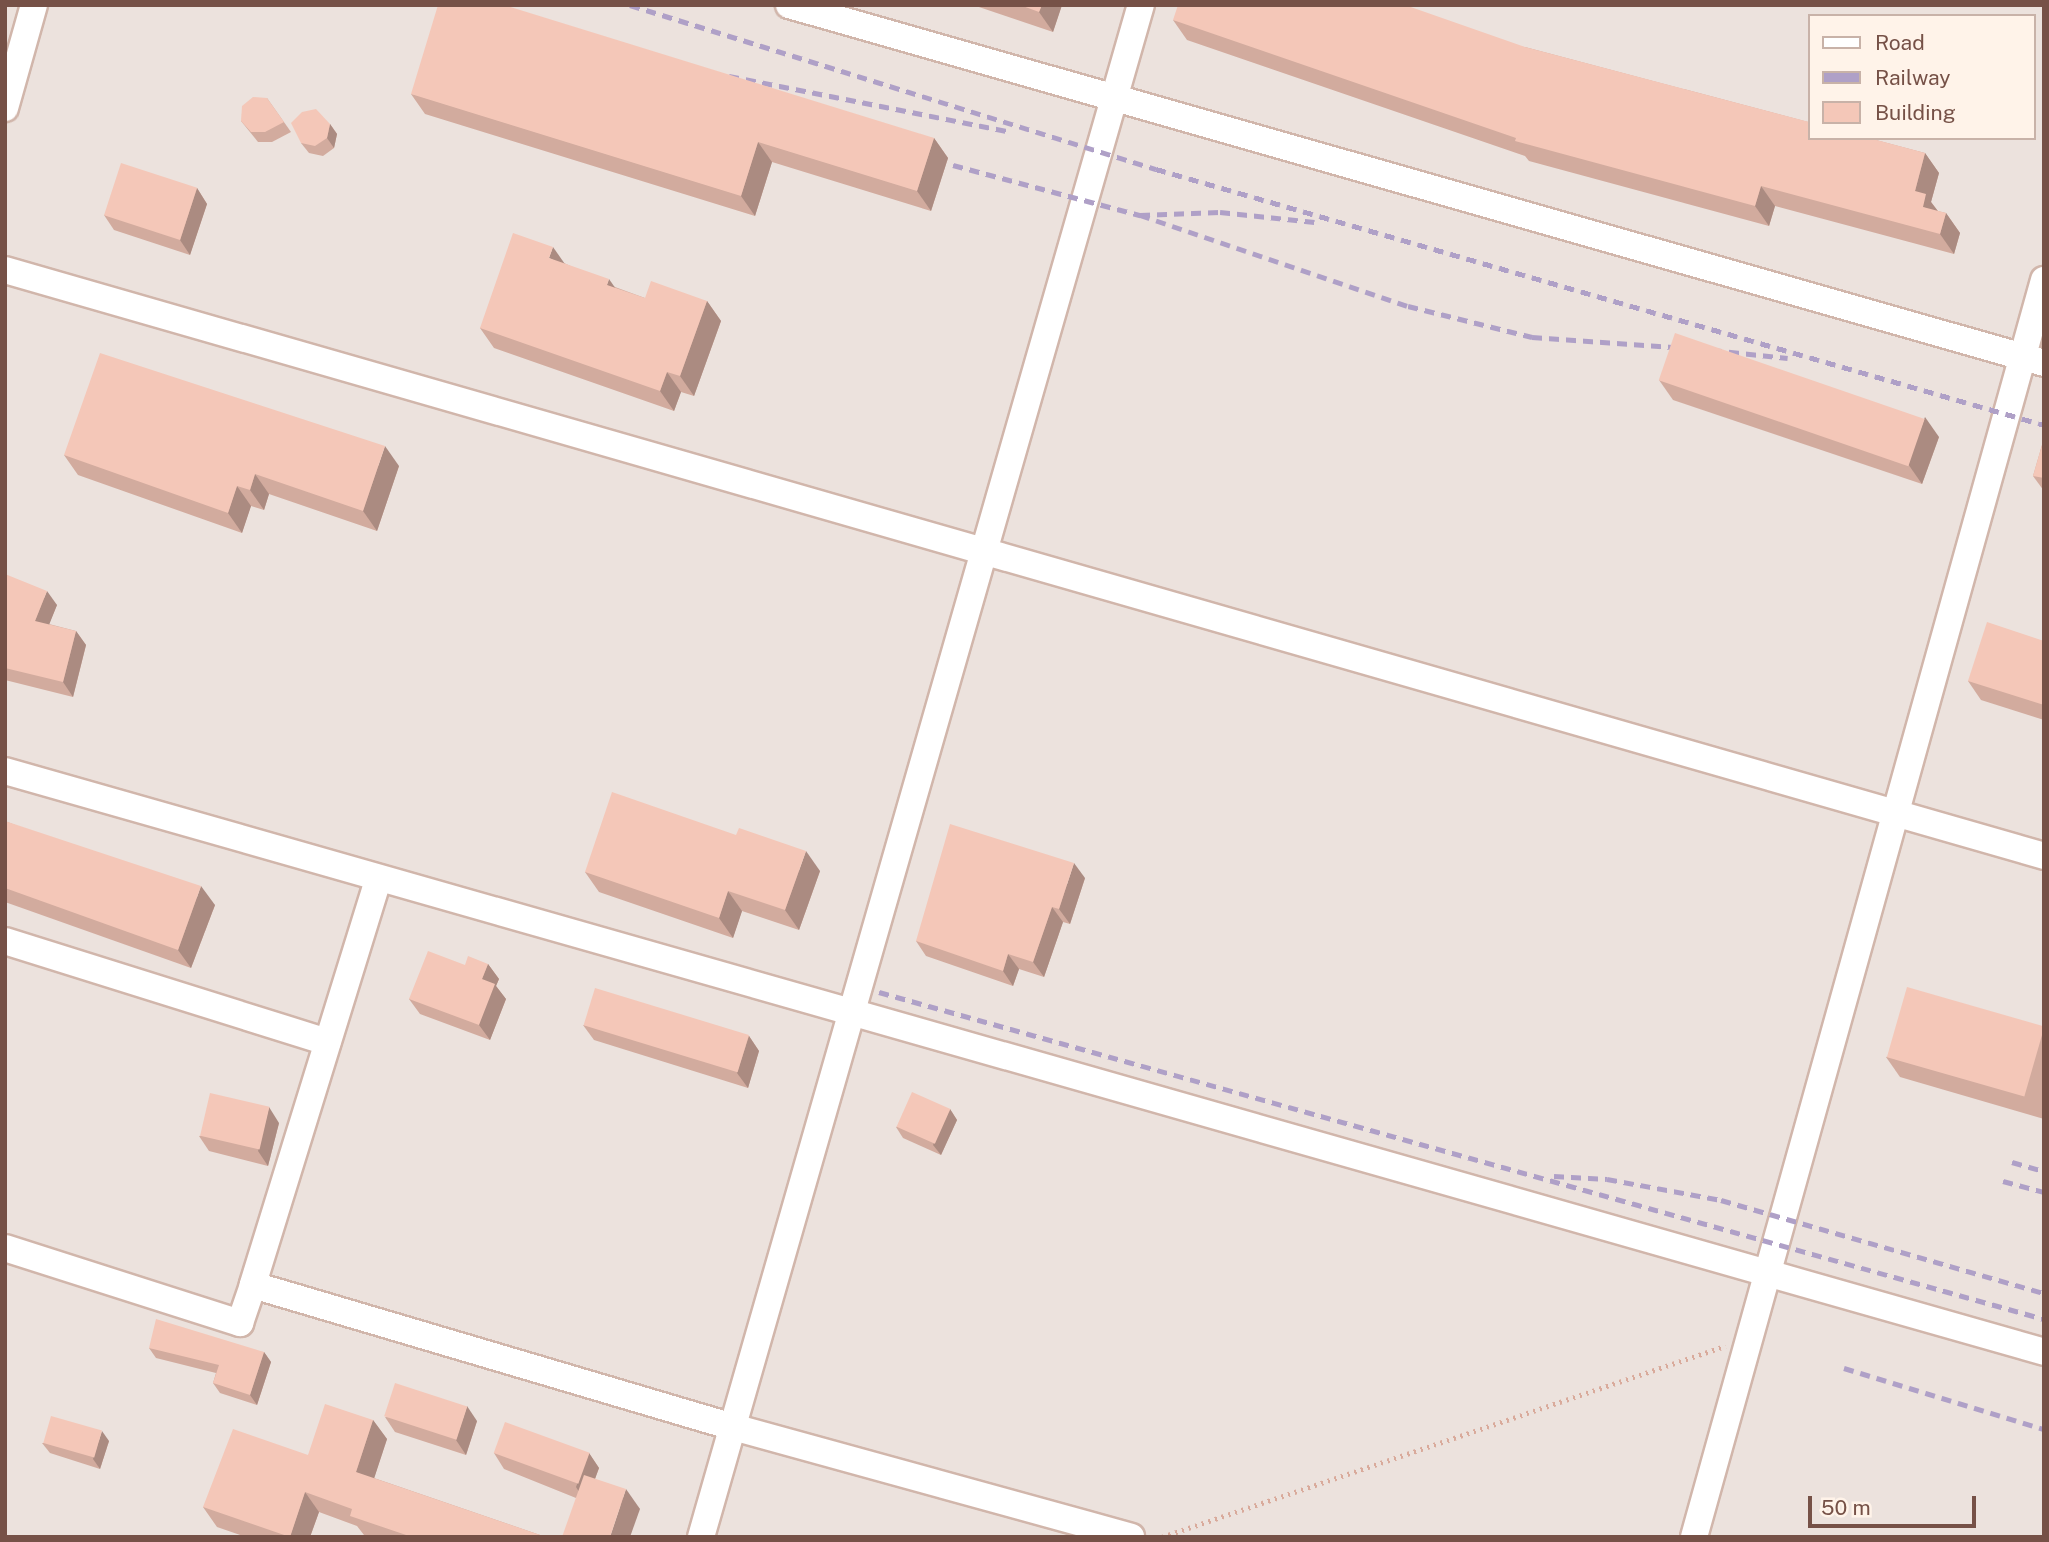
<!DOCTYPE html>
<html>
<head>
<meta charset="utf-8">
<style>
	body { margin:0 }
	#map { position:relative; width:2049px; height:1542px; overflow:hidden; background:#fdeee1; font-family:"Public Sans",sans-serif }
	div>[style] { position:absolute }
	.industrial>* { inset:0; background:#ece2dd }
	.path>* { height:4.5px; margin-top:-2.25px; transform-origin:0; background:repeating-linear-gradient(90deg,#d9aa9b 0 2px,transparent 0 7px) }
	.roads { filter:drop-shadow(2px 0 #d1b6ab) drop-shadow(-2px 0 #d1b6ab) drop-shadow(0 2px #d1b6ab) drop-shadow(0 -2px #d1b6ab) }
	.minor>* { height:26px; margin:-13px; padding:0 13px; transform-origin:13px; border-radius:13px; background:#fff }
	.rail>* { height:5px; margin-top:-2.5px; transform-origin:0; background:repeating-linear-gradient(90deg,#afa0c7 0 10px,transparent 0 17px) }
	.wall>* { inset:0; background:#d2ab9e }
	.shaded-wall>* { inset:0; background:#ab8b81 }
	.building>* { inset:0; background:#f4c7b8; transform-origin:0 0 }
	span { translate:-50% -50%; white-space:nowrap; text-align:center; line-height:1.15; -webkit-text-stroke:7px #fff3e9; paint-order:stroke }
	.frame { position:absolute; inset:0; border:7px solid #765147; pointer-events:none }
	.legend { position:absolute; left:1808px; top:14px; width:228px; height:126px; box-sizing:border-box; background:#fff3e9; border:2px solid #c8b2a8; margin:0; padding:9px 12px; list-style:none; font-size:21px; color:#765147 }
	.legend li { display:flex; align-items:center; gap:14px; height:35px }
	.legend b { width:35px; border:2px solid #c8b2a8 }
	.scale { position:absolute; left:1808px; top:1496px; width:168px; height:32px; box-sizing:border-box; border:4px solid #765147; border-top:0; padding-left:9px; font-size:21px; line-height:24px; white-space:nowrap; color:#765147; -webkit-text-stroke:5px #fff3e9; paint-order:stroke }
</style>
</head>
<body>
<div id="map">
	<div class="industrial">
		<i style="clip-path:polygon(evenodd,5px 5px,2044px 5px,2044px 1537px,5px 1537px,5px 5px,1809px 16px,2033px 16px,2033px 138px,1809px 138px,1809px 16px)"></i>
	</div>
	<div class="path">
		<i style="left:1162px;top:1537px;width:595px;rotate:-18.74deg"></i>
	</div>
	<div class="roads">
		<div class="minor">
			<i style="left:789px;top:5px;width:1305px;rotate:15.92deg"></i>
			<i style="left:5px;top:108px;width:107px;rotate:-74.3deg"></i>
			<i style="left:5px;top:270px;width:2122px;rotate:16.03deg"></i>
			<i style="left:5px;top:771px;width:2120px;rotate:15.9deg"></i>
			<i style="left:378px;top:880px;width:424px;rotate:107.2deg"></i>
			<i style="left:253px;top:1285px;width:501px;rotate:16.48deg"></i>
			<i style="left:733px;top:1427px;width:413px;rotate:15.4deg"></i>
			<i style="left:5px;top:941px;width:338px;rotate:17.4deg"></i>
			<i style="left:5px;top:1248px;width:247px;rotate:17.7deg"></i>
			<i style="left:240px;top:1323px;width:40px;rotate:-71.1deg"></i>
			<i style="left:701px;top:1537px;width:1594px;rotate:-73.98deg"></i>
			<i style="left:1694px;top:1537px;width:1305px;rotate:-74.44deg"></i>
		</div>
	</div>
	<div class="rail">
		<i style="left:630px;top:5px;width:551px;rotate:17.32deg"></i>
		<i style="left:1156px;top:169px;width:924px;rotate:16.08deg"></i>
		<i style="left:729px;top:76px;width:283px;rotate:11.2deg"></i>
		<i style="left:953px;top:165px;width:194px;rotate:15deg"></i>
		<i style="left:1140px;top:215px;width:80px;rotate:-2.1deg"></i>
		<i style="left:1220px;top:212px;width:95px;rotate:6.1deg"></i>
		<i style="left:1140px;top:215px;width:283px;rotate:18.8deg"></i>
		<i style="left:1408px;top:306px;width:128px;rotate:14deg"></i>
		<i style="left:1532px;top:337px;width:155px;rotate:4.1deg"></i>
		<i style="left:1712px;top:350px;width:76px;rotate:6deg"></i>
		<i style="left:879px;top:992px;width:1210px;rotate:15.68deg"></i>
		<i style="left:2012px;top:1162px;width:33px;rotate:16deg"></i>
		<i style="left:1554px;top:1176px;width:53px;rotate:3.2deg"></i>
		<i style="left:1607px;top:1179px;width:116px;rotate:10.4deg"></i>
		<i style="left:1721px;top:1200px;width:336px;rotate:16.1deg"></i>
		<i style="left:2003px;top:1181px;width:42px;rotate:15deg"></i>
		<i style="left:1844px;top:1368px;width:209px;rotate:17deg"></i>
	</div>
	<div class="wall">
		<i style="clip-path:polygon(973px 5px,1062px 5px,1053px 32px)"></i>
		<i style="clip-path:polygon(1173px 20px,1525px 47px,1925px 153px,1939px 173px,1931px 202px,1938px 211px,1946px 213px,1960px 233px,1954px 254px,1775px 206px,1769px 226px,1529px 161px,1525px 156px,1187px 40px)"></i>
		<i style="clip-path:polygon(411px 94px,934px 138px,948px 158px,931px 211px,772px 162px,755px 216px,425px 114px)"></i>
		<i style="clip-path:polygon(267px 98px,291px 132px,272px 142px,258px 142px,241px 121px)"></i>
		<i style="clip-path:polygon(330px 124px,337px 134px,334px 148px,323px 156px,309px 153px,301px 143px)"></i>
		<i style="clip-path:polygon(197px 188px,207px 204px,190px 255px,114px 230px,104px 215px)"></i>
		<i style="clip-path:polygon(564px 263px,615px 287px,645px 298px,707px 301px,721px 321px,694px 396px,681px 392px,674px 411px,494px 348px,480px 328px)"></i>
		<i style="clip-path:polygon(1659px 380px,1939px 437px,1922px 484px,1673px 400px)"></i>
		<i style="clip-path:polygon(2044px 438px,2044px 491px,2033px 476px)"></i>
		<i style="clip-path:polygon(64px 455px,399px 466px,377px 531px,269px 494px,264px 510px,251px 506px,242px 533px,78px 475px)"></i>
		<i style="clip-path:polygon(5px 574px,57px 605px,49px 624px,76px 631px,86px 645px,73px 697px,5px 680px)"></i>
		<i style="clip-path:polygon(2044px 641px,2044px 720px,1981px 700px,1968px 681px)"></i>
		<i style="clip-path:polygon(5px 821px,215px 905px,191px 968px,5px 902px)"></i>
		<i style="clip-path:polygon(820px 871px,799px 930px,742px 911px,733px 938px,599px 892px,585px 872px)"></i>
		<i style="clip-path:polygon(1085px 878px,1070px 924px,1063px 922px,1044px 977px,1019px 969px,1013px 986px,926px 956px,916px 941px)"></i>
		<i style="clip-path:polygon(488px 964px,499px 979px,496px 986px,506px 999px,490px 1040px,420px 1014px,409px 999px,465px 965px)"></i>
		<i style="clip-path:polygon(583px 1025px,749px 1036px,759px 1051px,748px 1088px,594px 1040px)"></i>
		<i style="clip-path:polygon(2044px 1027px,2044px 1119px,1900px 1077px,1886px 1057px)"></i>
		<i style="clip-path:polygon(950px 1109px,957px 1120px,941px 1155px,903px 1138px,896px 1127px)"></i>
		<i style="clip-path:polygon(279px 1123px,268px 1166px,209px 1151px,199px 1136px)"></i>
		<i style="clip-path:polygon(149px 1348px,264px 1352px,271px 1362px,257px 1405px,220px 1393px,213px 1383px,216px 1373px,156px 1358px)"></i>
		<i style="clip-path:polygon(385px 1417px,477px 1421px,466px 1455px,395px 1432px)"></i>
		<i style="clip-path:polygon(373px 1420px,387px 1439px,374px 1478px,546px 1537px,368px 1537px,364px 1535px,357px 1526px,319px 1512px,310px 1537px,246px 1537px,217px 1527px,203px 1507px,308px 1455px)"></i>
		<i style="clip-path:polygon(109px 1441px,100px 1469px,50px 1453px,42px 1443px)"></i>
		<i style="clip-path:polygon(494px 1453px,589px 1453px,599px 1468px,595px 1479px,640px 1509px,576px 1498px,504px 1469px)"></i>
	</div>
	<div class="shaded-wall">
		<i style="clip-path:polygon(1042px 5px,1062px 5px,1053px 32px,1039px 12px)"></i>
		<i style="clip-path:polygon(330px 124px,337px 134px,334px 148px,327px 138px)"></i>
		<i style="clip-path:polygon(934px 138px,948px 158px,931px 211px,917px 191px)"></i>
		<i style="clip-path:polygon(758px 142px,772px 162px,755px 216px,741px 196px)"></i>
		<i style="clip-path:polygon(1925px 153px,1939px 173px,1931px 202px,1940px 214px,1923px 207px,1915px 191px)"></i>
		<i style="clip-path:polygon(1761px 186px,1775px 206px,1769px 226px,1755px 206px)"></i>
		<i style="clip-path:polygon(197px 188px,207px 204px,190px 255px,180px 240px)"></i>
		<i style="clip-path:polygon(1946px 213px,1960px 233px,1954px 254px,1940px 234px)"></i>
		<i style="clip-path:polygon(553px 247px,567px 267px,549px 258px)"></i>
		<i style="clip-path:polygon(609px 279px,623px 299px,607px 285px)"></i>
		<i style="clip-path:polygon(707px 301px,721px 321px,694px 396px,680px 376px)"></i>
		<i style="clip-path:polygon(667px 372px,681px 392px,674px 411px,660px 391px)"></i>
		<i style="clip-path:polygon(1925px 417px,1939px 437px,1922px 484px,1908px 464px)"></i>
		<i style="clip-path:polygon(385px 446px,399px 466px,377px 531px,363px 511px)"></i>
		<i style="clip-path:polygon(255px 474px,269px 494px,264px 510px,250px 490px)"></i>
		<i style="clip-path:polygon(237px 486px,251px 506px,242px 533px,228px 513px)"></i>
		<i style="clip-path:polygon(47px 591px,57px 605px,45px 635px,35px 621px)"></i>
		<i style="clip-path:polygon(76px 631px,86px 645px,73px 697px,63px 682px)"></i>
		<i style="clip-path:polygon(806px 851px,820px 871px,799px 930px,785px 910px)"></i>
		<i style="clip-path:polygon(1074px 863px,1085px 878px,1070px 924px,1059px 909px)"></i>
		<i style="clip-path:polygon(201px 886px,215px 905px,191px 968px,178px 950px)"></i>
		<i style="clip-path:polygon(728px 891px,742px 911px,733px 938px,719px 918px)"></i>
		<i style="clip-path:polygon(1052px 907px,1063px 922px,1044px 977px,1033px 962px)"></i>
		<i style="clip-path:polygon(1008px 954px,1019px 969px,1013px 986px,1003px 971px)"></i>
		<i style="clip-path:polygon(488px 964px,499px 979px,496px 986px,506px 999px,490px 1040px,479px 1025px,482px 979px)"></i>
		<i style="clip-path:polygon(749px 1036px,759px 1051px,748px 1088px,737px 1073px)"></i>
		<i style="clip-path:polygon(269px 1107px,279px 1123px,268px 1166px,258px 1151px)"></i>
		<i style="clip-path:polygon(950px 1109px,957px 1120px,941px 1155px,933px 1145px)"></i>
		<i style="clip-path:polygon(264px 1352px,271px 1362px,257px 1405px,250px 1395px)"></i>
		<i style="clip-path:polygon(467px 1406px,477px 1421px,466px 1455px,456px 1440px)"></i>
		<i style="clip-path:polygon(373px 1420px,387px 1439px,370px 1491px,356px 1472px)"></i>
		<i style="clip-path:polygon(102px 1431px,109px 1441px,100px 1469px,93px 1459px)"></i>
		<i style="clip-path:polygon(589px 1453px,599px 1468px,586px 1503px,576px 1487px)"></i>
		<i style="clip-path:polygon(626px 1489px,640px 1509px,630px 1537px,610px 1537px)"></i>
		<i style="clip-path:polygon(305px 1492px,319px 1512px,310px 1537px,290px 1537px)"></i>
	</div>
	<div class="building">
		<i style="clip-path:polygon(438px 5px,504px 5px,934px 138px,917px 191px,758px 142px,741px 196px,411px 94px)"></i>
		<i style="clip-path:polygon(1020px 5px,1042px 5px,1039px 12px)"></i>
		<i style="clip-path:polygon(1178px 5px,1405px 5px,1525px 47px,1809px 122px,1809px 138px,1869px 138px,1925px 153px,1915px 191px,1926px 194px,1923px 207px,1946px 213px,1940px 234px,1761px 186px,1755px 206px,1515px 141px,1516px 138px,1173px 20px)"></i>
		<i style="clip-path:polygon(253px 97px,267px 98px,284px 122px,265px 132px,251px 132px,241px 121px,242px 106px)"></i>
		<i style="clip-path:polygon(316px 109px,330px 124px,327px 138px,315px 146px,301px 143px,291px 123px,302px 112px)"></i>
		<i style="left:121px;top:163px;width:80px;height:55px;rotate:18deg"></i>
		<i style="clip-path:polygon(513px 233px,553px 247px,549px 258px,609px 279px,607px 285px,645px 298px,651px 281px,707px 301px,680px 376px,667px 372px,660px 391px,480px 328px)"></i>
		<i style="left:1675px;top:333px;width:264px;height:50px;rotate:19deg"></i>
		<i style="clip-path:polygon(100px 353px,385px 446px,363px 511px,255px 474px,250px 490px,237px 486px,228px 513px,64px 455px)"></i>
		<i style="clip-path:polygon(2044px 438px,2044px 478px,2033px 476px)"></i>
		<i style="clip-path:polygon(5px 574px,47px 591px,35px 621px,76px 631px,63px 682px,5px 668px)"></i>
		<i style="clip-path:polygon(1987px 622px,2044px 641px,2044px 705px,1968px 681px)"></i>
		<i style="clip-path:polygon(612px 792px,736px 835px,739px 828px,806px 851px,785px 910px,728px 891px,719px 918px,585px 872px)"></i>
		<i style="clip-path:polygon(5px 821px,201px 886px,178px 950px,5px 888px)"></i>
		<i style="clip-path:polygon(950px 824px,1074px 863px,1059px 909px,1052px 907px,1033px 962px,1008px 954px,1003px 971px,916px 941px)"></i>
		<i style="clip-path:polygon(428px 951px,465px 965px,468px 956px,488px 964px,482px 979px,495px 984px,479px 1025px,409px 999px)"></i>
		<i style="left:1907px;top:987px;width:143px;height:73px;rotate:16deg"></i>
		<i style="left:595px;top:988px;width:161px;height:39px;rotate:17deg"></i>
		<i style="left:912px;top:1092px;width:42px;height:38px;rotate:24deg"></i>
		<i style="left:210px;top:1093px;width:61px;height:44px;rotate:13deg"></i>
		<i style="clip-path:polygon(156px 1319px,264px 1352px,250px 1395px,213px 1383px,219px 1365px,149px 1348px)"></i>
		<i style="left:395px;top:1383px;width:76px;height:35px;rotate:18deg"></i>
		<i style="clip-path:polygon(325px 1404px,373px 1420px,356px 1472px,546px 1537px,412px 1537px,350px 1516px,352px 1509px,305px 1492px,290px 1537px,203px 1507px,233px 1429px,308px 1455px)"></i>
		<i style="left:51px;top:1416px;width:53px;height:28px;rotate:16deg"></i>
		<i style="left:505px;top:1422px;width:90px;height:33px;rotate:20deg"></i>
		<i style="clip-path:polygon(584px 1475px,626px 1489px,610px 1537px,562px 1537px)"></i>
	</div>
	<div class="frame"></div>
	<ul class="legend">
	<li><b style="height:9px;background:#fff"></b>Road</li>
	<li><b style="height:9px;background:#afa0c7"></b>Railway</li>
	<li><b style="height:19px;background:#f4c7b8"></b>Building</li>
	</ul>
	<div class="scale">50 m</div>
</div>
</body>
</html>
